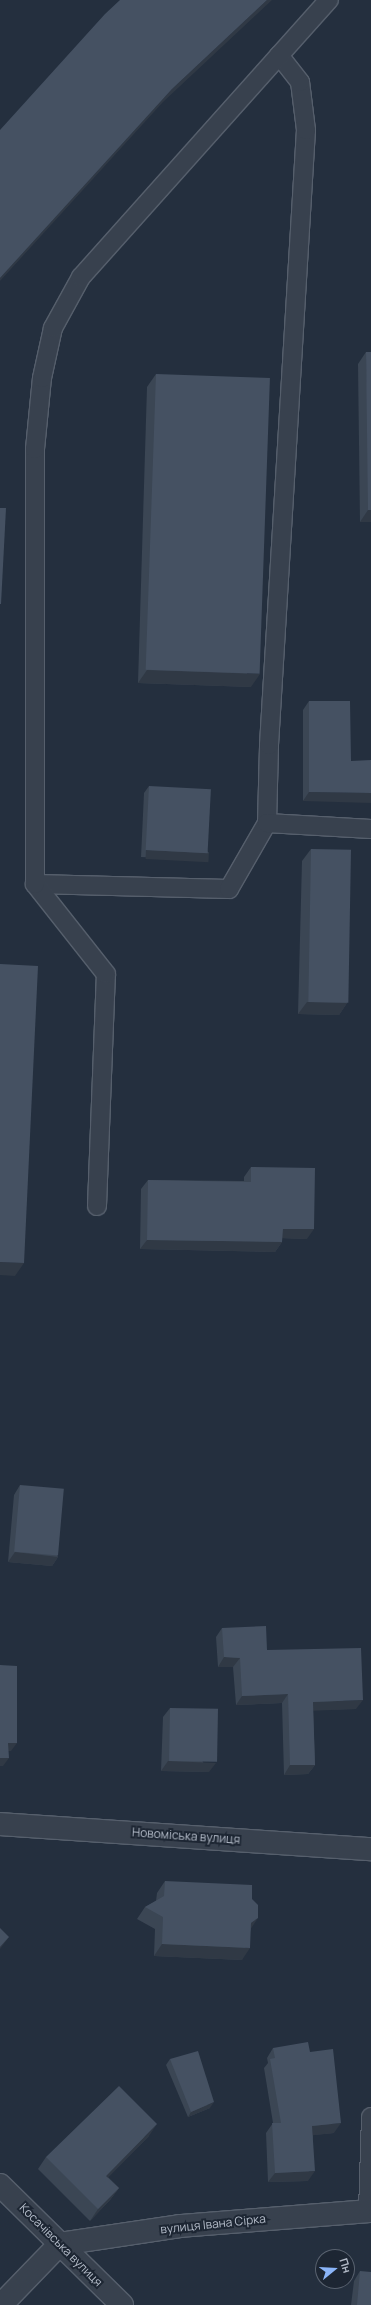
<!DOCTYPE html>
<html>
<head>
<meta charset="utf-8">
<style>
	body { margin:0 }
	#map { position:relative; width:371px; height:2305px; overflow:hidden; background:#242f3e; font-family:Manrope,sans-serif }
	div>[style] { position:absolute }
	.roads { filter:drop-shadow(1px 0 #565f6c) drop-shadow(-1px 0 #565f6c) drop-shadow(0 1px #565f6c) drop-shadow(0 -1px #565f6c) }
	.service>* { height:18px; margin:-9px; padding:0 9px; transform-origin:9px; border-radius:9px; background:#38414e }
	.minor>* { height:22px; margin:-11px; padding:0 11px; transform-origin:11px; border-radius:11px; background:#38414e }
	.wall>* { inset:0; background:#3b4654 }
	.shaded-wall>* { inset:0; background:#303945; transform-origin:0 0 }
	.building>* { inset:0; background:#455162; transform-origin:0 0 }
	span { translate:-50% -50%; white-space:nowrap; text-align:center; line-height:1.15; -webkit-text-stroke:4px #1d2633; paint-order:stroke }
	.street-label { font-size:12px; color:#b4bcc9 }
	.north { position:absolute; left:315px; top:2249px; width:40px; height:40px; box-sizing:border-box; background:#1d2633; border:1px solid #59626f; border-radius:50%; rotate:72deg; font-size:11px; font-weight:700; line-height:16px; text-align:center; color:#b4bcc9 }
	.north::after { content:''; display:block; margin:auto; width:14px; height:18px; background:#8ab4f8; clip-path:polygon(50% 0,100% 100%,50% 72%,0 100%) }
</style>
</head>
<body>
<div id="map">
	<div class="roads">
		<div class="service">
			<i style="left:267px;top:823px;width:78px;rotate:-88.5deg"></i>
			<i style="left:269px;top:745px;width:616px;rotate:-86.56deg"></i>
			<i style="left:306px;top:130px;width:48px;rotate:-97.1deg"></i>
			<i style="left:300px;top:82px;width:34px;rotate:-128deg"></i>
			<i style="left:35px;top:884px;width:194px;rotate:1.5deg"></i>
			<i style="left:229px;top:889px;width:76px;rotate:-60.1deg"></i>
			<i style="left:267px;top:823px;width:104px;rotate:3.3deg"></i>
			<i style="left:97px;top:1206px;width:232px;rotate:-87.8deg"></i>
			<i style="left:106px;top:974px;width:115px;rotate:-128.3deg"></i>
			<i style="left:35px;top:884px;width:435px;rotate:-90deg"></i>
			<i style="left:35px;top:449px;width:71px;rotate:-84.4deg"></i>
			<i style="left:42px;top:378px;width:51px;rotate:-77.6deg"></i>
			<i style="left:53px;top:328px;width:58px;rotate:-61.2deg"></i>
			<i style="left:81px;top:277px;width:372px;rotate:-48.2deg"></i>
			<i style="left:368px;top:2211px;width:94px;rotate:-88.2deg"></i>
		</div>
		<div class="minor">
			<i style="left:0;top:1824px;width:372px;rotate:3.9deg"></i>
			<i style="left:0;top:2185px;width:171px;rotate:44.5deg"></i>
			<i style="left:60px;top:2244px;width:121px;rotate:-8.5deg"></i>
			<i style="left:180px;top:2226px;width:192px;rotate:-4.5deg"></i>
			<i style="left:1px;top:2305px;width:85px;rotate:-46deg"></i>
		</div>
	</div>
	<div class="wall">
		<i style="clip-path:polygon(366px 352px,371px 522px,360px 522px,358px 364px)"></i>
		<i style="clip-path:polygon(156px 374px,251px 687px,138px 683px,147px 387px)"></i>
		<i style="clip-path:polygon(309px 701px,351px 761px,303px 801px,303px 710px)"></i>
		<i style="clip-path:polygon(149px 786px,209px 853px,204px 860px,141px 857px,144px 793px)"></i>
		<i style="clip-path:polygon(311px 849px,347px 1003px,339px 1015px,298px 1014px,302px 861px)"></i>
		<i style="clip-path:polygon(251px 1167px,307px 1239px,282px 1238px,282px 1242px,275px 1252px,140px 1249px,141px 1189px,148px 1180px,244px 1181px,244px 1177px)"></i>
		<i style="clip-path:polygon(20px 1485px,58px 1557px,52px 1566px,8px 1562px,14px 1495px)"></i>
		<i style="clip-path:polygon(222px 1628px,267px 1650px,356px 1709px,313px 1710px,315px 1765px,308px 1774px,284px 1775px,282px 1703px,236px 1705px,233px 1667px,218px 1667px,216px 1637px)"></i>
		<i style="clip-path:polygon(170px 1708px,209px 1772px,161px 1771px,163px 1717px)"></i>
		<i style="clip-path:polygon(165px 1881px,251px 1928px,242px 1960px,154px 1956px,155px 1929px,137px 1919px,145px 1907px,156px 1901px,157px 1893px)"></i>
		<i style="clip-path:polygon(273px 2048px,310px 2052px,334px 2133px,313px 2135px,308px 2181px,268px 2182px,266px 2133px,273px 2123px,264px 2068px,268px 2063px,267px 2058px)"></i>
		<i style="clip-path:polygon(170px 2059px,210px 2108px,188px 2117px,166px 2065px)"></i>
		<i style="clip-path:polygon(149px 2136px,108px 2177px,119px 2188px,110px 2200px,90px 2221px,38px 2169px,46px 2157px)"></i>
		<i style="clip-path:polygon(360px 2271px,371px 2305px,351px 2305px,354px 2281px)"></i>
	</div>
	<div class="shaded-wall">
		<i style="clip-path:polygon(267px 0,272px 0,163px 102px,0 281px,0 278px,172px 89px)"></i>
		<i style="clip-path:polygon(368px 510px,371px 510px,371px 522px,360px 522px)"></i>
		<i style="clip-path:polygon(147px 670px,260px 674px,251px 687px,138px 683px)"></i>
		<i style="clip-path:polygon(309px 792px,371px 793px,371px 803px,303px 801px)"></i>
		<i style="left:146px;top:850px;width:63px;height:9px;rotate:3deg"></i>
		<i style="clip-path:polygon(307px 1002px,347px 1003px,339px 1015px,298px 1014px)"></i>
		<i style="clip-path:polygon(283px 1229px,314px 1229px,307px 1239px,276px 1238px)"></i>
		<i style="clip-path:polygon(147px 1240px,282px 1242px,275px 1252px,140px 1249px)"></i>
		<i style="clip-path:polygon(0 1262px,24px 1263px,15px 1276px,0 1275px)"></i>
		<i style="clip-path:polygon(15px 1552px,58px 1557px,52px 1566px,8px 1562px)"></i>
		<i style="clip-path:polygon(224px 1657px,240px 1658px,233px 1667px,218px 1667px)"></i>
		<i style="clip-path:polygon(288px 1694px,282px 1703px,236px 1705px,242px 1696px)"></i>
		<i style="clip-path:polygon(363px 1700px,356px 1709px,307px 1711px,313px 1702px)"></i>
		<i style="clip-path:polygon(8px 1743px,17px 1743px,11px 1751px,3px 1751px)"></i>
		<i style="clip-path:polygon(0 1758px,9px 1758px,3px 1766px,0 1766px)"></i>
		<i style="clip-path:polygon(168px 1761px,216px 1763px,209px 1772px,161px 1771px)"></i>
		<i style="clip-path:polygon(290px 1765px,315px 1765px,308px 1774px,284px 1775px)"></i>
		<i style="clip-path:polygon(258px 1918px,250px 1930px,251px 1923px)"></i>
		<i style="clip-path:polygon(9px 1937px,0 1949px,0 1947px)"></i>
		<i style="clip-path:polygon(162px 1944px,250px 1948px,242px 1960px,154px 1956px)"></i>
		<i style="clip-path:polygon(214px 2102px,210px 2108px,188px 2117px,191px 2112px)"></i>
		<i style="clip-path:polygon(341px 2123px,334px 2133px,306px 2136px,312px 2126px)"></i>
		<i style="clip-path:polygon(157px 2124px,149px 2136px,98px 2188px,106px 2176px)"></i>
		<i style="clip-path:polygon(315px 2171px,308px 2181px,268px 2182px,275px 2173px)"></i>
		<i style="clip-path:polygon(119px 2188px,110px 2200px,90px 2221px,98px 2209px)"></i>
	</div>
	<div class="building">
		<i style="clip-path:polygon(120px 0,267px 0,172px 89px,0 278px,0 130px,105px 14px)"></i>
		<i style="clip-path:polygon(366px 352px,371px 352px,371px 510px,368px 510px)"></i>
		<i style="left:156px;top:374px;width:114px;height:296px;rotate:2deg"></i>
		<i style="clip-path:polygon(0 508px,6px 508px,1px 604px,0 604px)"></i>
		<i style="clip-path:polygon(309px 701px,350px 701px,351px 761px,371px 760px,371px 793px,309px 792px)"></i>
		<i style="left:149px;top:786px;width:62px;height:64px;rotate:3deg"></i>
		<i style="left:311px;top:849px;width:40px;height:153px;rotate:1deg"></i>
		<i style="clip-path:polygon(0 964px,38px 966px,24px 1263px,0 1262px)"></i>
		<i style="clip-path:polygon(251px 1167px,315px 1168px,314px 1229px,283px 1229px,282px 1242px,147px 1240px,148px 1180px,251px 1182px)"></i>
		<i style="left:20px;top:1485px;width:44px;height:67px;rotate:5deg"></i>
		<i style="clip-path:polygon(266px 1626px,267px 1650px,361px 1648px,363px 1700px,313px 1702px,315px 1765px,290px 1765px,288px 1694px,242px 1696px,240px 1658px,224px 1657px,222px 1628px)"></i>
		<i style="clip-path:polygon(0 1665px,17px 1666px,17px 1743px,8px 1743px,9px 1758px,0 1758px)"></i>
		<i style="left:170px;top:1708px;width:48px;height:53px;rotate:1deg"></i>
		<i style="clip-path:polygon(165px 1881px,252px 1885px,252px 1899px,258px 1905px,258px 1918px,251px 1923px,250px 1948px,162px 1944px,163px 1917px,145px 1907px,164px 1896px)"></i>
		<i style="clip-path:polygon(0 1928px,9px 1937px,0 1947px)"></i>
		<i style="clip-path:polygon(308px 2042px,310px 2052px,333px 2049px,341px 2123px,312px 2126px,315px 2171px,275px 2173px,272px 2123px,281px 2123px,270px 2059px,275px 2058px,273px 2048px)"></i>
		<i style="clip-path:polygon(198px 2051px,214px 2102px,191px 2112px,170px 2059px)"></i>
		<i style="clip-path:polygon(119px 2086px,157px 2124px,106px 2176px,119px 2188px,98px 2209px,46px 2157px)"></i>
		<i style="clip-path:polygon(360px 2271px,371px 2272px,371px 2305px,357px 2305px)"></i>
	</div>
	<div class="street-label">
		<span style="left:186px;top:1836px;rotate:4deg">Новоміська вулиця</span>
		<span style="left:213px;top:2224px;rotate:-6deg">вулиця Івана Сірка</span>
		<span style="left:61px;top:2245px;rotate:45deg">Косачівська вулиця</span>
	</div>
	<div class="north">Пн</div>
</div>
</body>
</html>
